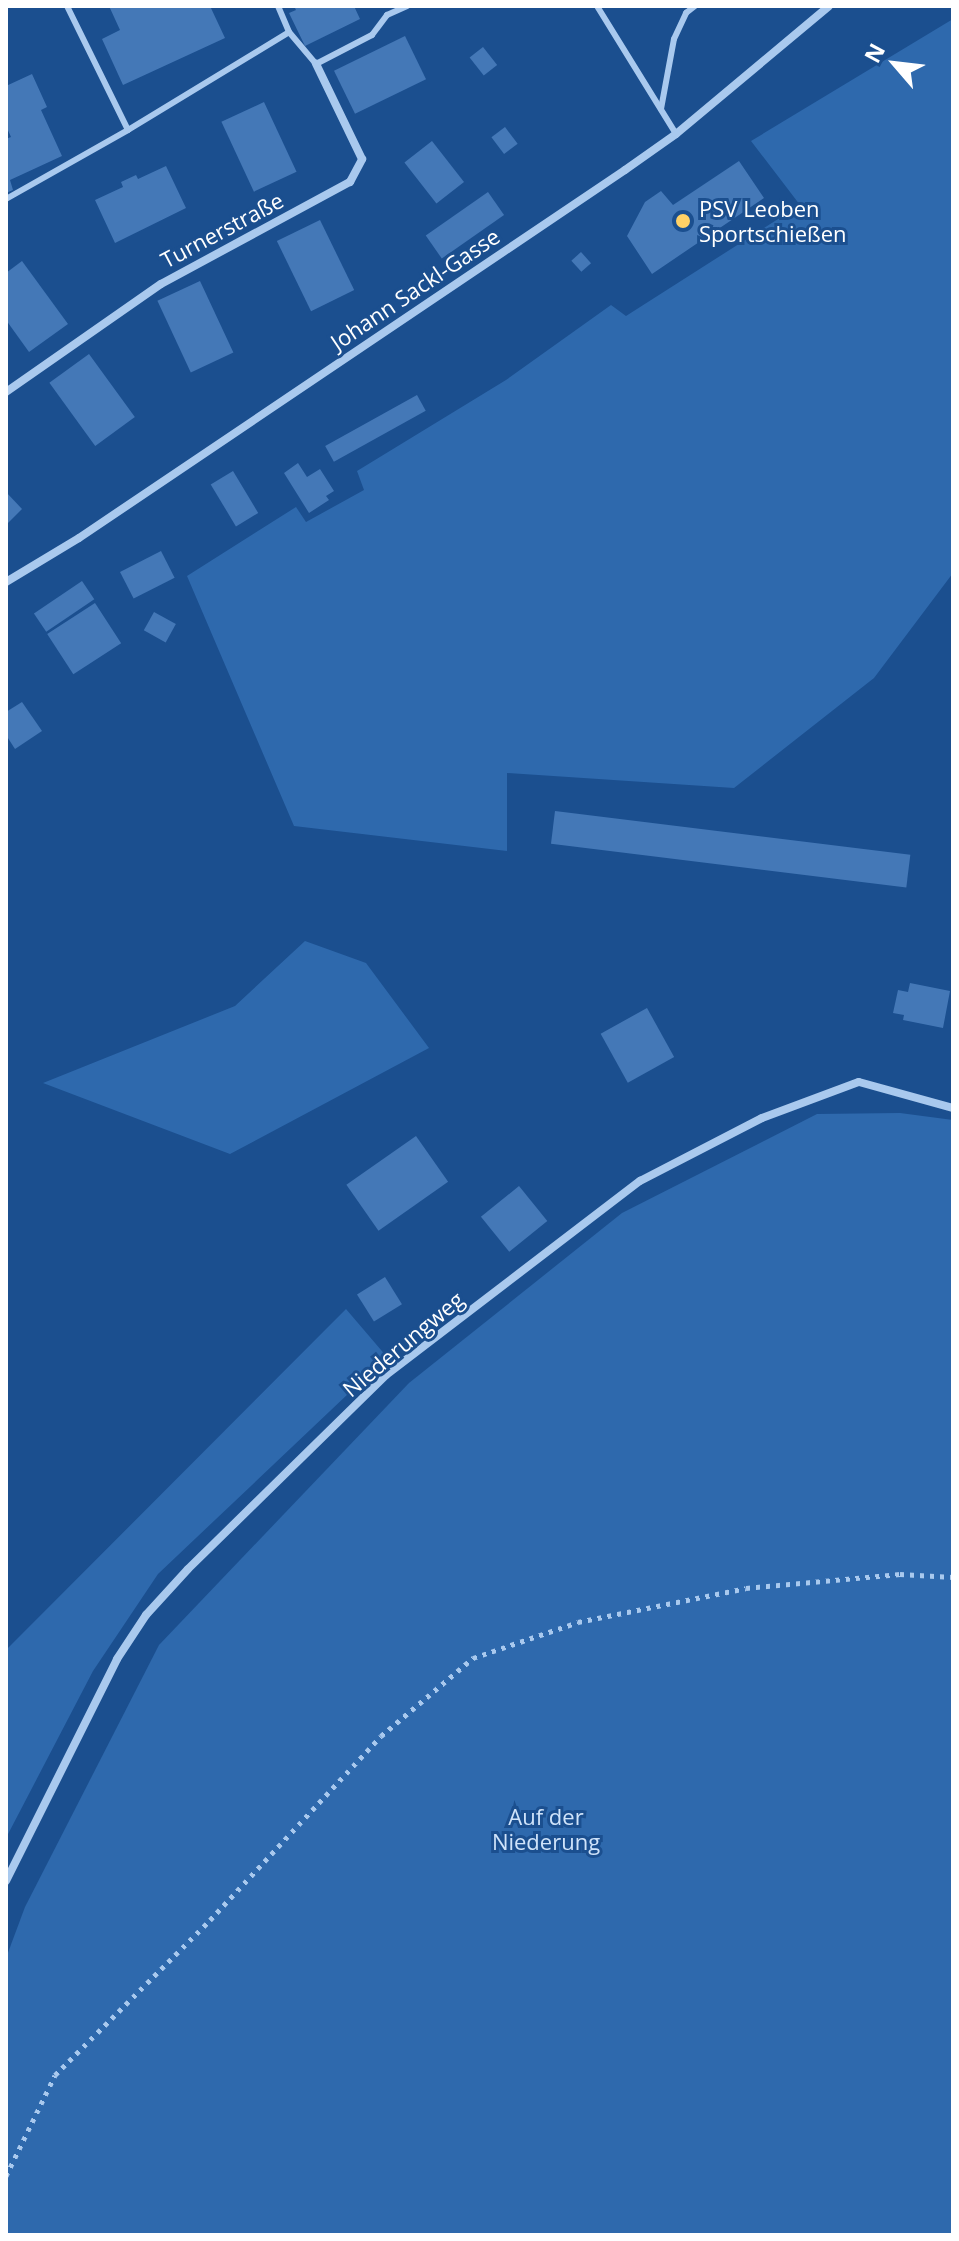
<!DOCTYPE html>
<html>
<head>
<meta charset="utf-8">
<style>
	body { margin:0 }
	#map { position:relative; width:959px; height:2241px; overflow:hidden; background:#1b4f8f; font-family:"Open Sans",sans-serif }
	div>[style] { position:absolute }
	.green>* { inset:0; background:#2e69ad }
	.building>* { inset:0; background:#4478b7; transform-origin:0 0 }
	.path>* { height:5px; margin-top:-2.5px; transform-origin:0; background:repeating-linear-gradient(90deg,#a9c9ee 0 4px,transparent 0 10px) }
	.lane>* { height:6px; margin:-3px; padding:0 3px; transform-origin:3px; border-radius:3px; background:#a9c9ee }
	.street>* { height:8px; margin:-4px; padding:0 4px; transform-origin:4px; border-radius:4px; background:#a9c9ee }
	.dots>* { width:22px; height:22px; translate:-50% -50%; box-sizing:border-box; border:4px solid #1b4f8f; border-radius:50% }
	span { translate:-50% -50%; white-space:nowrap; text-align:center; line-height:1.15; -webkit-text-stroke:6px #1b4f8f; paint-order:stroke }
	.poi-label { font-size:22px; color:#fff }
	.left { translate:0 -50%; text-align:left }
	.street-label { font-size:22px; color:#fff }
	.park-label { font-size:22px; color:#cfe3fa }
	.frame { position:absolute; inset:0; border:8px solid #fff; pointer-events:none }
	.north { position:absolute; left:855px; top:24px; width:80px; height:80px; -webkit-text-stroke:6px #1b4f8f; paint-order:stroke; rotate:298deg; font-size:22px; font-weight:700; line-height:32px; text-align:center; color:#fff }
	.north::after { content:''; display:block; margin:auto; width:28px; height:36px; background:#fff; clip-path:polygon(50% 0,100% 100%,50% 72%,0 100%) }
</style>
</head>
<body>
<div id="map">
	<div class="green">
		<i style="clip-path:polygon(953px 19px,953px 573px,874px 678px,734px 788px,507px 773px,507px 851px,294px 826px,187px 576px,296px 507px,306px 522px,364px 490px,357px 471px,506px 380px,611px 305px,626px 316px,800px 205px,751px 141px)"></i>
		<i style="clip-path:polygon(305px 941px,366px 963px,429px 1048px,230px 1154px,43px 1083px,235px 1006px)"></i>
		<i style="clip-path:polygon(900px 1113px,953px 1120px,953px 2235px,6px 2235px,6px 1958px,25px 1907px,159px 1645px,409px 1383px,622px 1213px,817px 1114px)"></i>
		<i style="clip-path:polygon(346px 1309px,387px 1357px,158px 1574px,93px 1671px,6px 1838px,6px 1650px)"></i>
	</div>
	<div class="building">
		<i style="clip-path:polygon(109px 6px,210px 6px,225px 38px,123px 85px,102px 39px,120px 30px)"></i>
		<i style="clip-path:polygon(294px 6px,354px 6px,360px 19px,305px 46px,289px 13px,296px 10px)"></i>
		<i style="left:405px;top:36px;width:48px;height:79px;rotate:64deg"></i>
		<i style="left:483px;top:47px;width:23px;height:17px;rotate:52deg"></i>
		<i style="clip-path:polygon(32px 74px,47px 107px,41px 110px,62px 156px,10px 180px,13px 190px,6px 193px,6px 139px,11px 137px,6px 126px,6px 86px)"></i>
		<i style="left:264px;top:102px;width:77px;height:47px;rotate:65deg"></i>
		<i style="left:505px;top:127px;width:21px;height:17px;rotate:53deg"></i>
		<i style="left:432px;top:141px;width:52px;height:35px;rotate:52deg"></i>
		<i style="clip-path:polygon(739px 161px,764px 198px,652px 274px,627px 236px,645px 202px,661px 191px,673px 205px)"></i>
		<i style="clip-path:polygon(166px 166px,186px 208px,115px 243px,95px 200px,123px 187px,121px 182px,136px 175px,138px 179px)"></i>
		<i style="left:488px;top:192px;width:28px;height:76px;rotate:55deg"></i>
		<i style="left:320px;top:220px;width:78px;height:48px;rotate:64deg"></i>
		<i style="left:581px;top:252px;width:15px;height:13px;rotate:48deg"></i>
		<i style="clip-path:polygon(22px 261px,68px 324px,29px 352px,6px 320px,6px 273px)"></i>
		<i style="left:200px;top:281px;width:79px;height:47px;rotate:65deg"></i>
		<i style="left:89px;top:354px;width:78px;height:49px;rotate:54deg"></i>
		<i style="left:417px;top:395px;width:18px;height:105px;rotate:61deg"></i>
		<i style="clip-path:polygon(298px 463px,307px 477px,320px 469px,334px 491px,326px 496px,329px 500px,309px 513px,284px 473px)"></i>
		<i style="left:233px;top:471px;width:49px;height:26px;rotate:59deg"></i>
		<i style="clip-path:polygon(6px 492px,22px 509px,6px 525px)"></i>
		<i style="left:161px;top:551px;width:30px;height:46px;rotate:63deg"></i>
		<i style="left:82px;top:581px;width:22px;height:58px;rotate:56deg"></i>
		<i style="left:95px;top:603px;width:48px;height:57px;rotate:57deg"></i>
		<i style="left:154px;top:612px;width:25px;height:21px;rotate:29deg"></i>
		<i style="clip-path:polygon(22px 702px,42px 731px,15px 749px,6px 735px,6px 712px)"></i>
		<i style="left:555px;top:811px;width:358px;height:33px;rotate:7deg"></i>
		<i style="clip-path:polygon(910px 983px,950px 991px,943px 1028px,903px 1020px,904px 1015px,893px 1013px,898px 990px,908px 992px)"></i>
		<i style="left:647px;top:1008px;width:56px;height:53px;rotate:61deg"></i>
		<i style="left:416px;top:1136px;width:56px;height:85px;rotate:55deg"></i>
		<i style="left:519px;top:1186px;width:45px;height:49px;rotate:51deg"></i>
		<i style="left:385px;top:1277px;width:32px;height:33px;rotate:58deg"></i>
	</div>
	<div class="path">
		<i style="left:6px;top:2176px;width:112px;rotate:-64.1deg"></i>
		<i style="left:55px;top:2075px;width:219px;rotate:-45deg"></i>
		<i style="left:210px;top:1920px;width:251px;rotate:-47.1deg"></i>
		<i style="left:381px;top:1736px;width:121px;rotate:-40.3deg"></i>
		<i style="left:473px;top:1658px;width:111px;rotate:-18.9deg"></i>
		<i style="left:578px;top:1622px;width:171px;rotate:-11.4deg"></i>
		<i style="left:746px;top:1588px;width:155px;rotate:-5.2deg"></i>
		<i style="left:900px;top:1574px;width:53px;rotate:3.2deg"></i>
	</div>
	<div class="lane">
		<i style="left:67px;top:6px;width:138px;rotate:63.8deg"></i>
		<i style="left:128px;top:130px;width:188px;rotate:-31.3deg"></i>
		<i style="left:278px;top:6px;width:28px;rotate:67deg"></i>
		<i style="left:289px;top:32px;width:42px;rotate:49.8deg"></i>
		<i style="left:316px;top:64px;width:63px;rotate:-27.4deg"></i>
		<i style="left:372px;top:35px;width:25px;rotate:-53deg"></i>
		<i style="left:387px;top:15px;width:22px;rotate:-24deg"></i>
		<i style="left:597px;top:6px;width:150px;rotate:58.3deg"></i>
		<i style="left:661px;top:109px;width:71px;rotate:-79.5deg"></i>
		<i style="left:674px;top:39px;width:29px;rotate:-65deg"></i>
		<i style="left:686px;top:13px;width:11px;rotate:-38deg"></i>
		<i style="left:6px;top:199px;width:140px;rotate:-29.5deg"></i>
	</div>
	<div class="street">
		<i style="left:6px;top:392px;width:189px;rotate:-34.9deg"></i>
		<i style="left:161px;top:284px;width:215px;rotate:-28.4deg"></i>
		<i style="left:350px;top:182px;width:26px;rotate:-62deg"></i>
		<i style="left:362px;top:159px;width:106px;rotate:-115.8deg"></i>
		<i style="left:6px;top:582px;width:85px;rotate:-31.1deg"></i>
		<i style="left:79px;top:538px;width:658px;rotate:-33.98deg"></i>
		<i style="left:625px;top:170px;width:62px;rotate:-35.2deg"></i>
		<i style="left:676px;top:134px;width:199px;rotate:-39.9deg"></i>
		<i style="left:6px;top:1881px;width:248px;rotate:-63.4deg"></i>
		<i style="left:117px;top:1659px;width:53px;rotate:-56.6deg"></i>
		<i style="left:146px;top:1615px;width:62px;rotate:-47.6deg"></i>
		<i style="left:188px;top:1569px;width:277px;rotate:-44.4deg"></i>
		<i style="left:386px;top:1375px;width:320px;rotate:-37.4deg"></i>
		<i style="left:640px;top:1181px;width:137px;rotate:-27.3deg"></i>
		<i style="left:762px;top:1118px;width:103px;rotate:-20.4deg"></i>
		<i style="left:859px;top:1082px;width:98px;rotate:15.5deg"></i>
	</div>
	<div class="dots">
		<i style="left:683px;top:221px;background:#ffd166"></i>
	</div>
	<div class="poi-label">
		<span class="left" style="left:699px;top:221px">PSV Leoben<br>Sportschießen</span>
	</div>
	<div class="street-label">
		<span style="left:222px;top:230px;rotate:-28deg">Turnerstraße</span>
		<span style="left:415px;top:289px;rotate:-34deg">Johann Sackl-Gasse</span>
		<span style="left:403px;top:1344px;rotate:-40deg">Niederungweg</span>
	</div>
	<div class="park-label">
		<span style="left:546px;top:1829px">Auf der<br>Niederung</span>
	</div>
	<div class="frame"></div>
	<div class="north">N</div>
</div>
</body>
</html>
